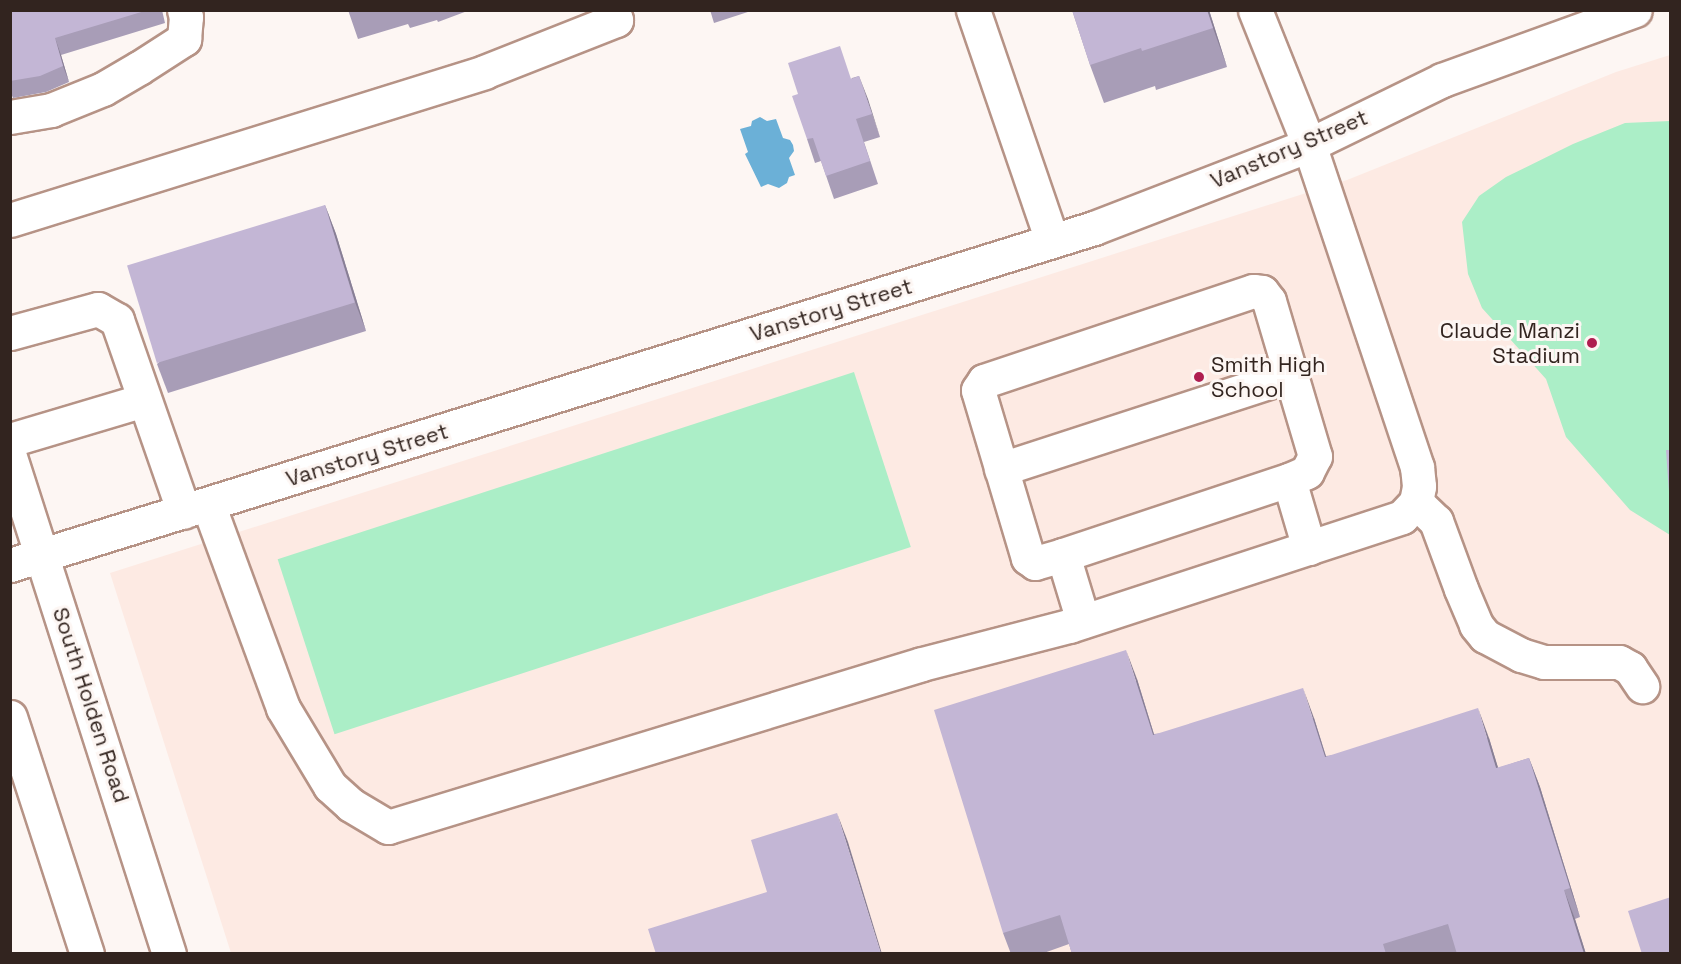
<!DOCTYPE html>
<html>
<head>
<meta charset="utf-8">
<style>
	body { margin:0 }
	#map { position:relative; width:1681px; height:964px; overflow:hidden; background:#fdf6f3; font-family:"Space Grotesk",sans-serif }
	div>[style] { position:absolute }
	.built>* { inset:0; background:#fdeae3 }
	.green>* { inset:0; background:#abeec7; transform-origin:0 0 }
	.water>* { inset:0; background:#6bb0d7 }
	.roads { filter:drop-shadow(2px 0 #b69386) drop-shadow(-2px 0 #b69386) drop-shadow(0 2px #b69386) drop-shadow(0 -2px #b69386) }
	.minor>* { height:33px; margin:-16.5px; padding:0 16.5px; transform-origin:16.5px; border-radius:16.5px; background:#fff }
	.major>* { height:33px; margin:-16.5px; padding:0 16.5px; transform-origin:16.5px; border-radius:16.5px; background:#fff }
	.wall>* { inset:0; background:#a89db7 }
	.shaded-wall>* { inset:0; background:#887f95 }
	.building>* { inset:0; background:#c3b6d5; transform-origin:0 0 }
	.dots>* { width:16px; height:16px; translate:-50% -50%; box-sizing:border-box; border:3px solid #fdf6f3; border-radius:50% }
	span { translate:-50% -50%; white-space:nowrap; text-align:center; line-height:1.15; -webkit-text-stroke:6px #fdf6f3; paint-order:stroke }
	.street-label { font-size:22px; color:#32241f }
	.poi-label { font-size:22px; color:#32241f }
	.right { translate:-100% -50%; text-align:right }
	.left { translate:0 -50%; text-align:left }
	.frame { position:absolute; inset:0; border:12px solid #32241f; pointer-events:none }
</style>
</head>
<body>
<div id="map">
	<div class="built">
		<i style="clip-path:polygon(1670px 55px,1670px 953px,231px 953px,110px 573px,1347px 180px,1616px 72px)"></i>
	</div>
	<div class="green">
		<i style="clip-path:polygon(1670px 121px,1670px 535px,1630px 510px,1566px 437px,1546px 379px,1482px 308px,1468px 274px,1462px 222px,1479px 196px,1506px 177px,1573px 144px,1625px 123px)"></i>
		<i style="left:854px;top:372px;width:184px;height:606px;rotate:72deg"></i>
	</div>
	<div class="water">
		<i style="clip-path:polygon(760px 117px,767px 121px,776px 119px,783px 138px,790px 140px,793px 145px,794px 151px,789px 158px,795px 175px,789px 177px,787px 183px,779px 188px,768px 184px,761px 187px,745px 154px,748px 152px,740px 129px,751px 126px,752px 121px)"></i>
	</div>
	<div class="roads">
		<div class="minor">
			<i style="left:973px;top:10px;width:244px;rotate:71.1deg"></i>
			<i style="left:10px;top:117px;width:42px;rotate:-9.7deg"></i>
			<i style="left:51px;top:110px;width:56px;rotate:-22deg"></i>
			<i style="left:103px;top:89px;width:42px;rotate:-30.3deg"></i>
			<i style="left:139px;top:68px;width:54px;rotate:-32.8deg"></i>
			<i style="left:184px;top:39px;width:22px;rotate:-85deg"></i>
			<i style="left:186px;top:17px;width:7px;rotate:-106deg"></i>
			<i style="left:10px;top:220px;width:497px;rotate:-17.3deg"></i>
			<i style="left:484px;top:72px;width:142px;rotate:-21.5deg"></i>
			<i style="left:616px;top:20px;width:10px;rotate:-107deg"></i>
			<i style="left:10px;top:333px;width:91px;rotate:-15.3deg"></i>
			<i style="left:98px;top:309px;width:22px;rotate:30deg"></i>
			<i style="left:117px;top:320px;width:203px;rotate:70.8deg"></i>
			<i style="left:10px;top:440px;width:140px;rotate:-16.6deg"></i>
			<i style="left:1001px;top:469px;width:305px;rotate:-18deg"></i>
			<i style="left:1416px;top:502px;width:28px;rotate:44deg"></i>
			<i style="left:1436px;top:521px;width:72px;rotate:69.8deg"></i>
			<i style="left:1461px;top:589px;width:39px;rotate:67deg"></i>
			<i style="left:1476px;top:625px;width:14px;rotate:51deg"></i>
			<i style="left:1485px;top:636px;width:41px;rotate:27.8deg"></i>
			<i style="left:1521px;top:655px;width:24px;rotate:17deg"></i>
			<i style="left:1544px;top:662px;width:75px"></i>
			<i style="left:1619px;top:662px;width:13px;rotate:29deg"></i>
			<i style="left:1630px;top:668px;width:22px;rotate:56deg"></i>
			<i style="left:208px;top:504px;width:217px;rotate:69.8deg"></i>
			<i style="left:283px;top:708px;width:91px;rotate:58.9deg"></i>
			<i style="left:330px;top:786px;width:28px;rotate:42deg"></i>
			<i style="left:351px;top:805px;width:43px;rotate:30.7deg"></i>
			<i style="left:388px;top:827px;width:558px;rotate:-16.97deg"></i>
			<i style="left:922px;top:664px;width:152px;rotate:-14.5deg"></i>
			<i style="left:1069px;top:626px;width:350px;rotate:-18.1deg"></i>
			<i style="left:1402px;top:517px;width:21px;rotate:-47deg"></i>
			<i style="left:1416px;top:502px;width:16px;rotate:-79deg"></i>
			<i style="left:1419px;top:486px;width:19px;rotate:-96deg"></i>
			<i style="left:1417px;top:467px;width:340px;rotate:-108.5deg"></i>
			<i style="left:1309px;top:145px;width:145px;rotate:-111.8deg"></i>
			<i style="left:1063px;top:555px;width:238px;rotate:-18.4deg"></i>
			<i style="left:10px;top:565px;width:1135px;rotate:-17.27deg"></i>
			<i style="left:1094px;top:228px;width:230px;rotate:-21.1deg"></i>
			<i style="left:1309px;top:145px;width:148px;rotate:-26deg"></i>
			<i style="left:1442px;top:80px;width:205px;rotate:-19.9deg"></i>
			<i style="left:1083px;top:621px;width:69px;rotate:-106.9deg"></i>
			<i style="left:1063px;top:555px;width:29px;rotate:164deg"></i>
			<i style="left:1035px;top:563px;width:9px;rotate:-144deg"></i>
			<i style="left:1028px;top:558px;width:175px;rotate:-106.6deg"></i>
			<i style="left:978px;top:390px;width:11px;rotate:-56deg"></i>
			<i style="left:984px;top:381px;width:284px;rotate:-18.5deg"></i>
			<i style="left:1253px;top:291px;width:9px;rotate:6deg"></i>
			<i style="left:1262px;top:292px;width:11px;rotate:52deg"></i>
			<i style="left:1269px;top:301px;width:162px;rotate:73.5deg"></i>
			<i style="left:1315px;top:456px;width:18px;rotate:117deg"></i>
			<i style="left:1307px;top:472px;width:20px;rotate:156deg"></i>
			<i style="left:1289px;top:480px;width:71px;rotate:73.6deg"></i>
		</div>
		<div class="major">
			<i style="left:10px;top:457px;width:522px;rotate:72.26deg"></i>
			<i style="left:10px;top:717px;width:249px;rotate:72deg"></i>
		</div>
	</div>
	<div class="wall">
		<i style="clip-path:polygon(10px 10px,162px 10px,165px 23px,61px 55px,69px 82px,46px 92px,13px 98px,10px 91px)"></i>
		<i style="clip-path:polygon(348px 10px,470px 10px,438px 22px,437px 20px,410px 28px,408px 24px,358px 39px)"></i>
		<i style="clip-path:polygon(710px 10px,754px 10px,714px 23px)"></i>
		<i style="clip-path:polygon(1072px 10px,1209px 10px,1227px 67px,1156px 90px,1155px 86px,1104px 103px,1090px 65px)"></i>
		<i style="clip-path:polygon(859px 76px,880px 137px,864px 142px,878px 184px,834px 199px,821px 161px,815px 163px,807px 139px,852px 78px)"></i>
		<i style="clip-path:polygon(325px 205px,336px 234px,366px 331px,168px 393px,157px 364px)"></i>
		<i style="clip-path:polygon(1137px 679px,1154px 734px,1314px 718px,1326px 756px,1489px 738px,1498px 768px,1529px 758px,1540px 787px,1580px 917px,1575px 919px,1586px 954px,1072px 954px,1069px 944px,1041px 954px,1011px 954px,1003px 933px)"></i>
	</div>
	<div class="shaded-wall">
		<i style="clip-path:polygon(1207px 10px,1209px 10px,1227px 67px,1213px 28px)"></i>
		<i style="clip-path:polygon(55px 38px,61px 55px,69px 82px,63px 66px)"></i>
		<i style="clip-path:polygon(859px 76px,868px 99px,880px 137px,872px 114px)"></i>
		<i style="clip-path:polygon(325px 205px,336px 234px,366px 331px,355px 302px)"></i>
		<i style="clip-path:polygon(1126px 650px,1137px 679px,1163px 764px,1153px 735px)"></i>
		<i style="clip-path:polygon(1303px 688px,1314px 718px,1335px 786px,1325px 757px)"></i>
		<i style="clip-path:polygon(1478px 708px,1489px 738px,1507px 797px,1496px 768px)"></i>
		<i style="clip-path:polygon(1529px 758px,1540px 787px,1580px 917px,1570px 888px)"></i>
		<i style="clip-path:polygon(837px 813px,848px 842px,882px 954px,881px 954px)"></i>
		<i style="clip-path:polygon(1564px 890px,1575px 919px,1586px 954px,1584px 954px)"></i>
	</div>
	<div class="building">
		<i style="clip-path:polygon(10px 10px,148px 10px,55px 38px,63px 66px,40px 76px,10px 81px)"></i>
		<i style="clip-path:polygon(1072px 10px,1207px 10px,1213px 28px,1142px 51px,1141px 48px,1090px 65px)"></i>
		<i style="clip-path:polygon(840px 46px,851px 79px,859px 76px,872px 114px,856px 119px,870px 161px,826px 176px,813px 138px,807px 139px,792px 96px,798px 94px,788px 63px)"></i>
		<i style="left:325px;top:205px;width:102px;height:207px;rotate:73deg"></i>
		<i style="clip-path:polygon(1666px 450px,1671px 450px,1671px 506px,1670px 506px)"></i>
		<i style="clip-path:polygon(1126px 650px,1153px 735px,1303px 688px,1325px 757px,1478px 708px,1496px 768px,1529px 758px,1570px 888px,1564px 890px,1584px 954px,1457px 954px,1448px 924px,1383px 944px,1386px 954px,1072px 954px,1060px 915px,1003px 933px,934px 710px)"></i>
		<i style="clip-path:polygon(837px 813px,881px 954px,656px 954px,648px 929px,767px 892px,751px 840px)"></i>
		<i style="clip-path:polygon(1671px 897px,1671px 954px,1642px 954px,1628px 911px)"></i>
	</div>
	<div class="dots">
		<i style="left:1592px;top:343px;background:#af1e50"></i>
		<i style="left:1199px;top:377px;background:#af1e50"></i>
	</div>
	<div class="street-label">
		<span style="left:1289px;top:149px;rotate:-23deg">Vanstory Street</span>
		<span style="left:831px;top:310px;rotate:-17deg">Vanstory Street</span>
		<span style="left:367px;top:455px;rotate:-17deg">Vanstory Street</span>
		<span style="left:91px;top:705px;rotate:72deg">South Holden Road</span>
	</div>
	<div class="poi-label">
		<span class="right" style="left:1580px;top:343px">Claude Manzi<br>Stadium</span>
		<span class="left" style="left:1211px;top:377px">Smith High<br>School</span>
	</div>
	<div class="frame"></div>
</div>
</body>
</html>
